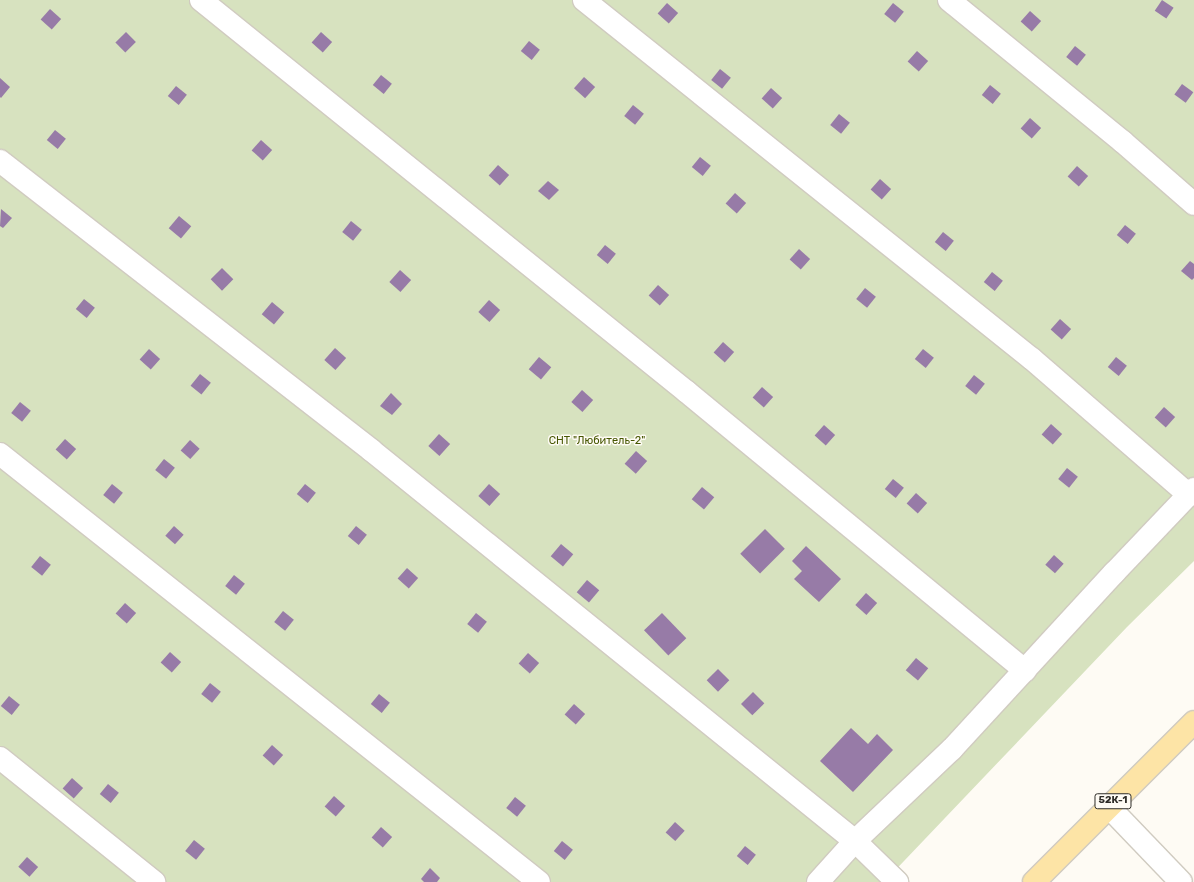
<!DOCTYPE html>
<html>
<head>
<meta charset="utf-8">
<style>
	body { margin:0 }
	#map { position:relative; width:1194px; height:882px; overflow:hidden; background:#fefbf4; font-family:Rubik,sans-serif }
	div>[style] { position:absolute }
	.green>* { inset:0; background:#d7e2bf }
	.building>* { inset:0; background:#977ba7; transform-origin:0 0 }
	.roads { filter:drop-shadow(1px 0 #d0cbc0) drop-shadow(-1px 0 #d0cbc0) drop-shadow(0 1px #d0cbc0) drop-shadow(0 -1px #d0cbc0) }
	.minor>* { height:22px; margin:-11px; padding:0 11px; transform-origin:11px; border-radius:11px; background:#fff }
	.major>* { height:22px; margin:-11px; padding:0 11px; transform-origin:11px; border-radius:11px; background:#fde4a6 }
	span { translate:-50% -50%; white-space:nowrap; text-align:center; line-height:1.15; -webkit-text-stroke:3px #fefbf4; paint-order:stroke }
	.shield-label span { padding:1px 3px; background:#fefbf4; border:1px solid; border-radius:3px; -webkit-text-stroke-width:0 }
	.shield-label { font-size:10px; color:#2e2c28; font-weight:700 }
	.park-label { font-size:11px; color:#475702 }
</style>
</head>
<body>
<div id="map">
	<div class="green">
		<i style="clip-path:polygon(0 0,1194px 0,1194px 561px,1127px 627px,884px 882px,0 882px)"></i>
	</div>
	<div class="building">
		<i style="left:1162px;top:0;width:14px;height:13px;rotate:34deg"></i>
		<i style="left:667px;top:3px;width:15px;height:14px;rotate:42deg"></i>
		<i style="left:893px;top:3px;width:14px;height:14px;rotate:39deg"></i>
		<i style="left:50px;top:9px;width:15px;height:14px;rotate:42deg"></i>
		<i style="left:1030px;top:11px;width:15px;height:14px;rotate:42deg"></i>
		<i style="left:126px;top:32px;width:14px;height:15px;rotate:45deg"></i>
		<i style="left:321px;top:32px;width:15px;height:14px;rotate:42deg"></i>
		<i style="left:529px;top:41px;width:14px;height:13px;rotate:39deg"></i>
		<i style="left:1075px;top:46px;width:14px;height:14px;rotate:39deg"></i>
		<i style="left:917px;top:51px;width:15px;height:14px;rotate:42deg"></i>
		<i style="left:720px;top:69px;width:14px;height:14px;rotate:39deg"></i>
		<i style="left:381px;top:75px;width:14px;height:13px;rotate:39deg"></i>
		<i style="left:584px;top:77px;width:15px;height:15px;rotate:42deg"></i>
		<i style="clip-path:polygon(0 78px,10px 87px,1px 98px,0 97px)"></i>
		<i style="left:1182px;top:84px;width:14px;height:13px;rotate:36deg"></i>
		<i style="left:990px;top:85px;width:14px;height:13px;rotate:39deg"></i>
		<i style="left:176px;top:86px;width:14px;height:13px;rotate:39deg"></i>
		<i style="left:771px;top:88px;width:15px;height:14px;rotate:42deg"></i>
		<i style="left:633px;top:105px;width:14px;height:14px;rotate:39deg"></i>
		<i style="left:839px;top:114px;width:14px;height:14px;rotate:39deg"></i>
		<i style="left:1030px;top:118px;width:15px;height:14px;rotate:42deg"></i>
		<i style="left:55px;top:130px;width:14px;height:13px;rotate:39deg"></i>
		<i style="left:261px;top:140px;width:15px;height:14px;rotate:42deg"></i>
		<i style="left:700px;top:157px;width:14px;height:13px;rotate:39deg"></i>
		<i style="left:498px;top:165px;width:15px;height:14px;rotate:42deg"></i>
		<i style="left:1077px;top:166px;width:15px;height:14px;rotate:42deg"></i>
		<i style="left:880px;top:179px;width:15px;height:14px;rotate:42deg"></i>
		<i style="clip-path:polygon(548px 181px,559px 190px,549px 200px,538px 191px)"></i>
		<i style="left:735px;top:193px;width:15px;height:14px;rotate:42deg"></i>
		<i style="clip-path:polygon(1px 209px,12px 218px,3px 228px,0 226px)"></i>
		<i style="left:179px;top:216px;width:16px;height:16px;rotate:40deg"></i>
		<i style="left:351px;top:221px;width:14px;height:14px;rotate:39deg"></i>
		<i style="left:1125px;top:225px;width:14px;height:13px;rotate:39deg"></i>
		<i style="left:943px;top:232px;width:14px;height:13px;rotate:39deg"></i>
		<i style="left:605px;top:245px;width:14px;height:13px;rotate:39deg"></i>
		<i style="left:799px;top:249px;width:15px;height:14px;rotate:42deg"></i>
		<i style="clip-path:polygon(1190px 261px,1194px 264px,1194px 278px,1192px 280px,1181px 271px)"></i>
		<i style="left:222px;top:268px;width:16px;height:16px;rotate:45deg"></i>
		<i style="left:400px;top:270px;width:15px;height:16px;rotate:42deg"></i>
		<i style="left:992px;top:272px;width:14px;height:13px;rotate:39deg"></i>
		<i style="left:658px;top:285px;width:15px;height:14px;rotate:42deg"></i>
		<i style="left:865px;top:288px;width:14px;height:14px;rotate:39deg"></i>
		<i style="left:84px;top:299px;width:14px;height:13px;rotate:39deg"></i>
		<i style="left:489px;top:300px;width:15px;height:16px;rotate:42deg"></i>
		<i style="left:272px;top:302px;width:16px;height:16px;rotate:40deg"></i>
		<i style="left:1060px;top:319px;width:15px;height:14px;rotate:42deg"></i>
		<i style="left:723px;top:342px;width:15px;height:14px;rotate:42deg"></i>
		<i style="left:335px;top:348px;width:15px;height:16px;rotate:42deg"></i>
		<i style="left:149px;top:349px;width:15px;height:14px;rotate:42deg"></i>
		<i style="left:923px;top:349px;width:14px;height:13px;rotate:39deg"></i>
		<i style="left:539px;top:357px;width:16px;height:16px;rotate:40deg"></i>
		<i style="left:1116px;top:357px;width:14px;height:13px;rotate:39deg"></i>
		<i style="left:200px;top:374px;width:14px;height:15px;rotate:39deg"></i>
		<i style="left:974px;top:375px;width:14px;height:14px;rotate:39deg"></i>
		<i style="left:762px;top:387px;width:15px;height:14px;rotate:42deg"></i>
		<i style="left:582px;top:390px;width:15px;height:16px;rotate:42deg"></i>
		<i style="clip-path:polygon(391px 393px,402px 404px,392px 415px,380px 406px)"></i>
		<i style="left:20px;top:402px;width:14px;height:14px;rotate:39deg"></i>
		<i style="left:1164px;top:407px;width:15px;height:14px;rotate:42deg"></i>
		<i style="left:1051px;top:424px;width:15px;height:14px;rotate:42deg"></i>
		<i style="left:824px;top:425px;width:15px;height:14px;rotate:42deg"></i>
		<i style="left:439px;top:434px;width:15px;height:16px;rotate:42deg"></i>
		<i style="left:65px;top:439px;width:15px;height:14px;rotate:42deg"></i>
		<i style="left:190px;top:440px;width:13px;height:14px;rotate:42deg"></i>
		<i style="left:636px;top:451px;width:15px;height:17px;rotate:42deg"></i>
		<i style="left:164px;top:459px;width:14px;height:14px;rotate:39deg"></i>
		<i style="left:1067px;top:468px;width:14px;height:14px;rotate:39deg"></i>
		<i style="left:893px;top:479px;width:14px;height:13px;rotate:39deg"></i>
		<i style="left:112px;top:484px;width:14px;height:14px;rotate:39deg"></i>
		<i style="left:305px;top:484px;width:14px;height:13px;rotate:39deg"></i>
		<i style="left:489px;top:484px;width:15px;height:16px;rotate:42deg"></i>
		<i style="left:702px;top:487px;width:16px;height:16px;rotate:40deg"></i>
		<i style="left:916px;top:493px;width:15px;height:14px;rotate:42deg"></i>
		<i style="left:174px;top:526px;width:13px;height:13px;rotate:42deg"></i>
		<i style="left:356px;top:526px;width:14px;height:13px;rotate:39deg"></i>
		<i style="left:765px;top:529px;width:28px;height:35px;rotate:45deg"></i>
		<i style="left:561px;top:544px;width:16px;height:16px;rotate:40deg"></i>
		<i style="clip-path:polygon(806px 546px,841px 579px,819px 602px,794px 579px,802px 571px,792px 561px)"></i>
		<i style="left:1054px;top:555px;width:13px;height:13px;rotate:42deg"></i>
		<i style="left:40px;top:556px;width:14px;height:14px;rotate:39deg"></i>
		<i style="left:407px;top:568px;width:15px;height:14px;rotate:42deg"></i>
		<i style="left:234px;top:575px;width:14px;height:14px;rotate:39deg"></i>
		<i style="left:587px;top:580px;width:16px;height:16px;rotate:40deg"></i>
		<i style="left:866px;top:593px;width:15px;height:16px;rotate:42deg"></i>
		<i style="left:125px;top:603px;width:15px;height:14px;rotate:42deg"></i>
		<i style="left:283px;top:611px;width:14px;height:14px;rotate:39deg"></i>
		<i style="left:476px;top:613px;width:14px;height:14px;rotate:39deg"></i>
		<i style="left:662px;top:613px;width:35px;height:25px;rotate:46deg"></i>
		<i style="left:170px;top:652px;width:15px;height:14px;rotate:42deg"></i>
		<i style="left:528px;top:653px;width:15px;height:14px;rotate:42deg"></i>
		<i style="left:916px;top:658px;width:16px;height:16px;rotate:40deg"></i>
		<i style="left:718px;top:669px;width:16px;height:16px;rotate:45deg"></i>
		<i style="left:210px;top:683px;width:14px;height:14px;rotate:39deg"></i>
		<i style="left:753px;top:692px;width:16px;height:17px;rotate:45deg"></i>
		<i style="left:379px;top:694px;width:14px;height:13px;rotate:39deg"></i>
		<i style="left:9px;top:696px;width:14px;height:13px;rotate:39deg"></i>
		<i style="left:574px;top:704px;width:15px;height:14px;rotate:42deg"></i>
		<i style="clip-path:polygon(851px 728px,868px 744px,877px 734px,893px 750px,853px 792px,820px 761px)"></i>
		<i style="left:272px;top:745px;width:15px;height:14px;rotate:42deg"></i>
		<i style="left:72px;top:778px;width:15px;height:14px;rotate:42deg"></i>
		<i style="left:108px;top:784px;width:14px;height:13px;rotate:39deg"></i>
		<i style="left:334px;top:796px;width:15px;height:14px;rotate:42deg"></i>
		<i style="left:515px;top:797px;width:14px;height:14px;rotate:39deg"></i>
		<i style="left:675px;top:822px;width:13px;height:14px;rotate:42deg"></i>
		<i style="left:381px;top:827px;width:15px;height:14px;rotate:42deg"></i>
		<i style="left:194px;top:840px;width:14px;height:14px;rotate:39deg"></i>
		<i style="left:562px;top:841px;width:14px;height:13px;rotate:39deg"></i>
		<i style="left:745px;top:846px;width:14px;height:13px;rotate:39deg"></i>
		<i style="left:27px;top:857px;width:15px;height:13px;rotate:42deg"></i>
		<i style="clip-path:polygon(430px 868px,440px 878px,437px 882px,424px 882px,421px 879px)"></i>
	</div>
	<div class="roads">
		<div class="minor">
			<i style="left:201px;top:0;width:624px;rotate:38.89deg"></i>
			<i style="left:687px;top:392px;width:438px;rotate:39.5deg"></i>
			<i style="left:584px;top:0;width:574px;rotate:38.71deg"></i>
			<i style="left:1032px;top:359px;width:208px;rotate:40.9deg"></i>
			<i style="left:949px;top:0;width:225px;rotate:39.2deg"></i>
			<i style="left:1123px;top:142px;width:94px;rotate:41.1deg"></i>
			<i style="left:0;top:161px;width:470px;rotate:37.9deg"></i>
			<i style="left:371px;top:450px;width:622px;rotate:38.93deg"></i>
			<i style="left:855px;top:841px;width:59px;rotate:44.3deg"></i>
			<i style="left:0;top:454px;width:688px;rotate:38.45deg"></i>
			<i style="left:0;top:758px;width:198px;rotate:38.8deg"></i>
			<i style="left:1108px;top:806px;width:105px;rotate:46.2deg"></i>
			<i style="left:818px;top:882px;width:55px;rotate:-47.9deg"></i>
			<i style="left:855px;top:841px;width:134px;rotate:-43.5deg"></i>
			<i style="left:952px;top:749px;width:239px;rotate:-47.4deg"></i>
			<i style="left:1114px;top:573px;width:116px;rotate:-46.4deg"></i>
		</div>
		<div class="major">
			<i style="left:1034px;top:882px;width:226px;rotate:-45deg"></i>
		</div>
	</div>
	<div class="shield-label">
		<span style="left:1113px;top:801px">52К-1</span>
	</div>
	<div class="park-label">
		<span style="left:597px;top:441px">СНТ "Любитель-2"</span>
	</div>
</div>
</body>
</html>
